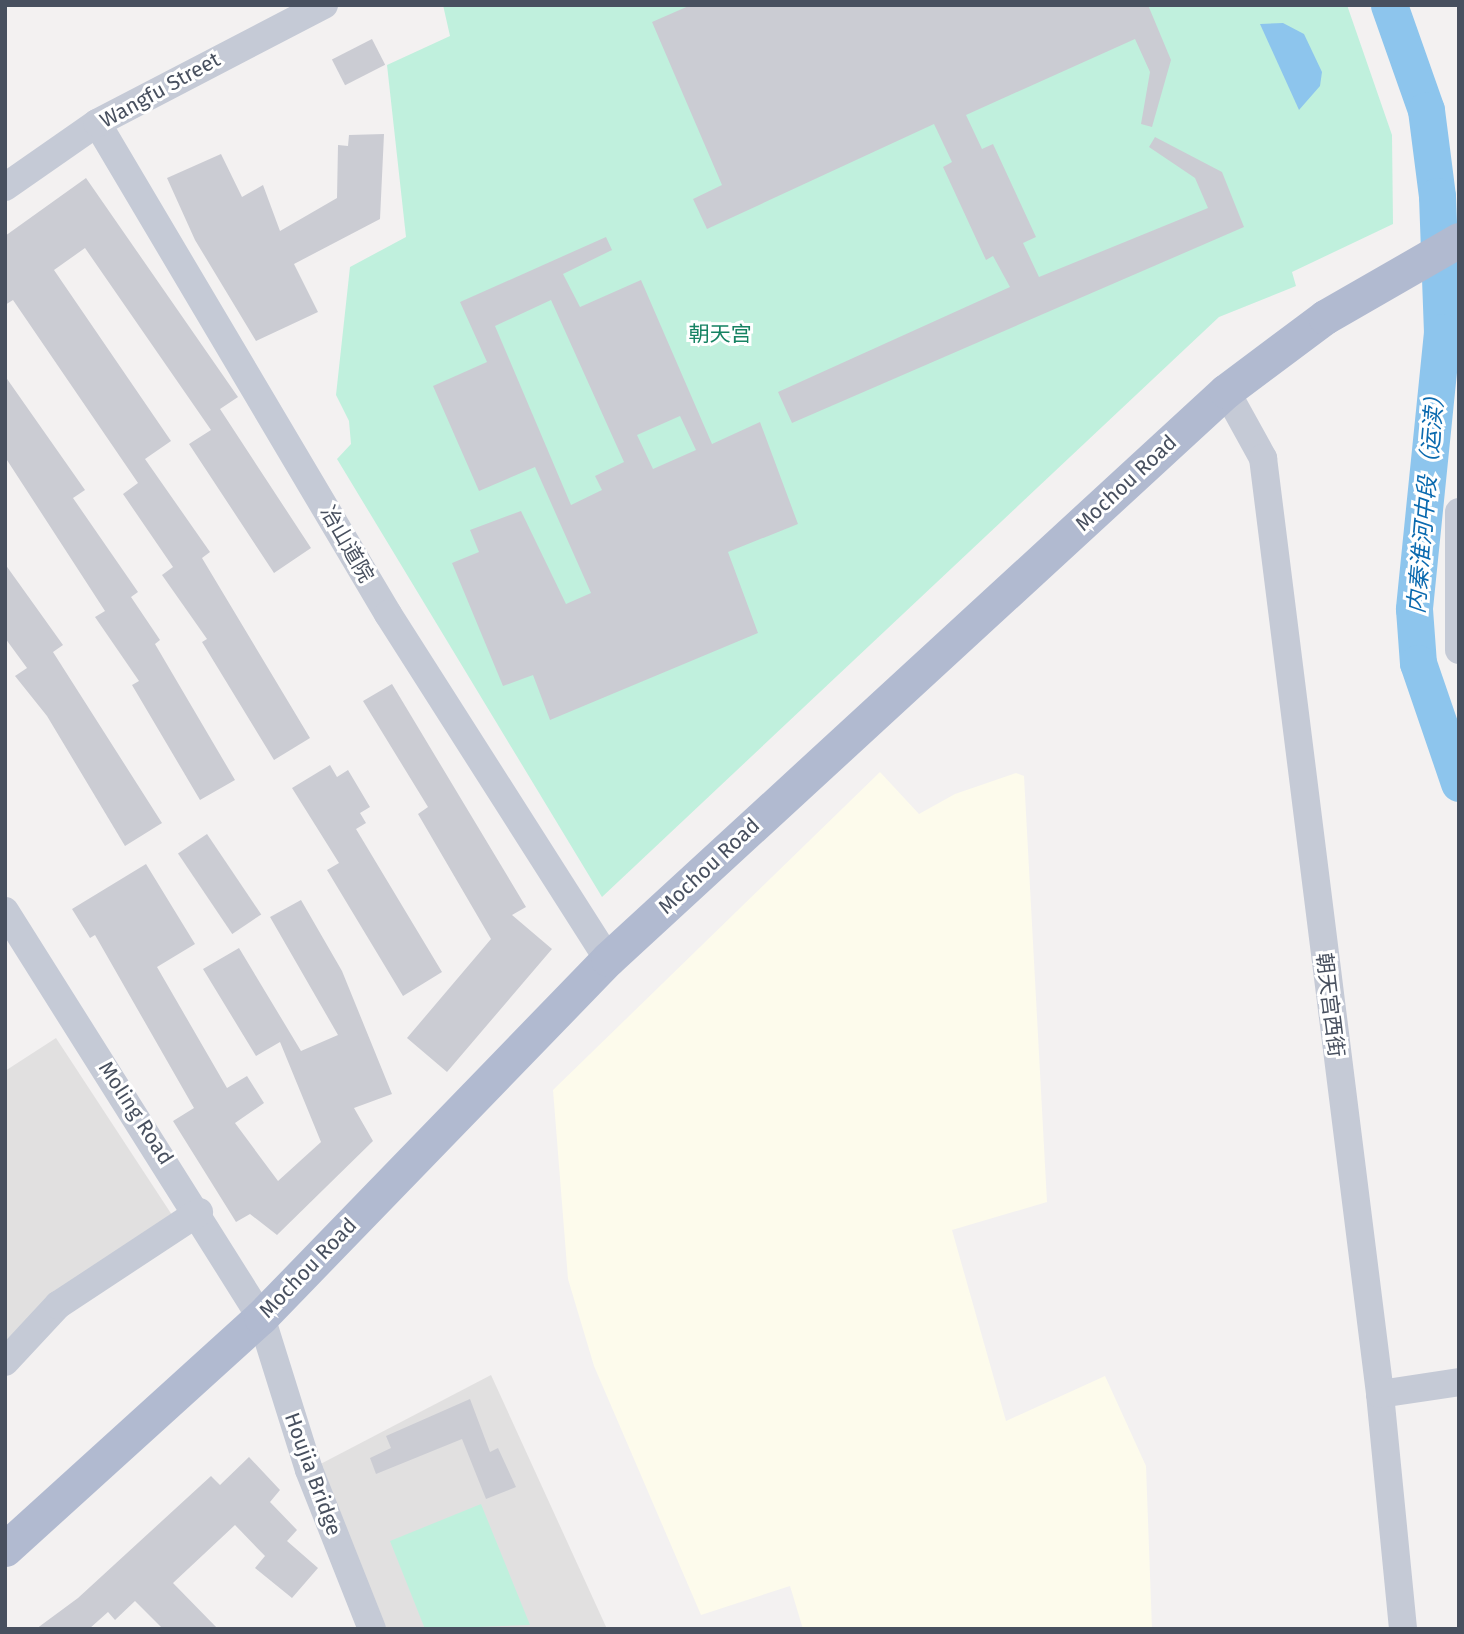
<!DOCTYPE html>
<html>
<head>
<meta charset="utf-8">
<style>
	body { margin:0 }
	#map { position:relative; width:1464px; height:1634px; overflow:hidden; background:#f3f1f1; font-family:"Fira Sans","Noto Sans SC",sans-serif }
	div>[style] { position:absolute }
	.commercial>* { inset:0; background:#fdfbec }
	.education>* { inset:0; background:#e1e0e0 }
	.green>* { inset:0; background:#c0f0dd }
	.water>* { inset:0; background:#8dc5ed }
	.river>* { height:37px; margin:-18.5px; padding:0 18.5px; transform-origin:18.5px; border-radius:18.5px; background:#8dc5ed }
	.building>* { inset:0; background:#cbccd3; transform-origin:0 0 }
	.minor>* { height:28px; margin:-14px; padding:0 14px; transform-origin:14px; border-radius:14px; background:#c5cad6 }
	.major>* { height:35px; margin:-17.5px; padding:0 17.5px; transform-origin:17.5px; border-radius:17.5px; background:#b1bad0 }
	span { translate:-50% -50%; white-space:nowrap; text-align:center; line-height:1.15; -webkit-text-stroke:6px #fff; paint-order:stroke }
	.street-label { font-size:21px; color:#48505f }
	.park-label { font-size:21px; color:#178363 }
	.water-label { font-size:23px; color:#0b6aaf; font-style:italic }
	.frame { position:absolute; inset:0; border:7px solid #48505f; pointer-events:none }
</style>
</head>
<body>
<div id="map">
	<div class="commercial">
		<i style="clip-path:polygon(880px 772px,919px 814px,955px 794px,1016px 773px,1024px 776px,1047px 1202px,952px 1230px,1006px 1421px,1105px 1376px,1146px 1466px,1152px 1629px,803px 1629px,790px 1586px,701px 1615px,594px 1366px,568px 1279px,553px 1090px)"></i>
	</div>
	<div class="education">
		<i style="clip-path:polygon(56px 1038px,172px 1215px,5px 1362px,5px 1071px)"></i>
		<i style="clip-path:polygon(491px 1375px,607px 1629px,372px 1629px,309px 1470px)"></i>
	</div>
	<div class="green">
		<i style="clip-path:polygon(443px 5px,1347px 5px,1392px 135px,1393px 224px,1292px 272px,1296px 286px,1219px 317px,602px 897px,337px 459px,351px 444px,349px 421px,336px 395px,350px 267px,406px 237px,387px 65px,450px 36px)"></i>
		<i style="clip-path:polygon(481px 1504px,530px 1625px,425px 1629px,390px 1541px)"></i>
	</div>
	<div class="water">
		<i style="clip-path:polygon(1283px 23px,1304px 34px,1322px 72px,1320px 86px,1299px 110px,1260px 24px)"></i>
	</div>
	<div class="river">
		<i style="left:1389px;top:5px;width:111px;rotate:70.6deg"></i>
		<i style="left:1426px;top:110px;width:87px;rotate:82.7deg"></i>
		<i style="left:1437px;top:196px;width:136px;rotate:87.9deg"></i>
		<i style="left:1442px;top:332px;width:278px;rotate:95.8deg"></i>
		<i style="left:1414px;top:609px;width:54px;rotate:85.8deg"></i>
		<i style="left:1418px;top:663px;width:127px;rotate:71.1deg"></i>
	</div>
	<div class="building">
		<i style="clip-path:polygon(691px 5px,1148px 5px,1171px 60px,1152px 127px,1141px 124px,1150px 72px,1135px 39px,966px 115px,982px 149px,993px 144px,1036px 237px,1023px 243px,1039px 277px,1208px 208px,1195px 178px,1149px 147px,1155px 137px,1222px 172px,1244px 227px,792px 423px,778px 392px,1010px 287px,993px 256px,986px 260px,943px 167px,952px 162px,934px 124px,707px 229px,693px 199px,722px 185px,652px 22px)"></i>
		<i style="left:372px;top:39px;width:29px;height:45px;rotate:63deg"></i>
		<i style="clip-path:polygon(384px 134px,380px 219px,294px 264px,318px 312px,256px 341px,195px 240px,167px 178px,221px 154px,242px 197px,263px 185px,280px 231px,337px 198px,338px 145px,348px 146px,349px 135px)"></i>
		<i style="clip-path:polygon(86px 178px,238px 397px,220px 409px,311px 548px,274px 573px,189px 444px,211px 430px,85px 248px,54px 270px,171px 441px,145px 459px,210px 552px,202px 558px,310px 738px,274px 760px,202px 642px,207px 639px,162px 575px,173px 567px,123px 494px,138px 483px,13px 300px,5px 305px,5px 236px)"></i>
		<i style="clip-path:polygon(evenodd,606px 237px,612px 250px,563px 274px,580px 307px,641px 280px,712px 444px,760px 422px,798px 524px,728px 552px,758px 633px,550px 720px,533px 675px,503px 686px,452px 563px,479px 552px,470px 530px,521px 511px,566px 604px,591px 593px,535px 467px,479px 491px,433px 386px,487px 362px,460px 302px,606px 237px,551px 300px,624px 462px,595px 476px,602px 490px,571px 505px,495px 326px,551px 300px,606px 237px,680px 416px,696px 450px,653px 469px,637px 435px,680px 416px)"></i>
		<i style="clip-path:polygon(5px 376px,85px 490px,73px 498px,138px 592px,131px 597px,160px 640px,155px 644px,235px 780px,200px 800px,132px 685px,139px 681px,95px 617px,105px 611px,5px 457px)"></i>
		<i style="clip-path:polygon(5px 564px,63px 645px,53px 652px,162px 823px,125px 846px,47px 716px,15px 676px,27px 668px,5px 638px)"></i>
		<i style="clip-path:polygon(392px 684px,526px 907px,512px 915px,552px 949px,447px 1072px,407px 1038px,491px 939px,418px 814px,428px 807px,363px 701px)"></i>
		<i style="clip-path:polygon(330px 765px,337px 777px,348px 770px,370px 807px,360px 813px,366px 823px,356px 829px,442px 972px,403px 996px,327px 870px,339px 863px,292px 788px)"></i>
		<i style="left:207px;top:834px;width:97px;height:35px;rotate:56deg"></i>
		<i style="clip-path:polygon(146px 864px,195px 944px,157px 967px,227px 1088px,247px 1076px,264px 1103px,235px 1123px,278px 1181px,321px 1142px,280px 1042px,256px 1056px,203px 969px,239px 948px,301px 1051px,338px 1035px,270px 917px,301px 900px,342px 971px,392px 1094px,354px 1108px,373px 1141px,277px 1235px,250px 1214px,236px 1222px,173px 1121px,194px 1108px,95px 935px,90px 938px,72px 909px)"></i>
		<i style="clip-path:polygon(470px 1399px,490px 1452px,498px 1448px,516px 1487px,486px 1499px,462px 1439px,376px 1474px,370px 1458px,391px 1448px,386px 1436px)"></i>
		<i style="clip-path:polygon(249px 1457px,280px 1490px,270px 1502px,297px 1530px,287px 1541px,318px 1568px,292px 1598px,255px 1568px,265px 1556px,235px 1525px,173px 1583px,218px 1629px,163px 1629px,135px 1601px,115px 1620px,108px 1612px,89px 1629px,36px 1629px,78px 1598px,211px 1476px,220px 1485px)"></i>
	</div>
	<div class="minor">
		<i style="left:97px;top:123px;width:571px;rotate:59.35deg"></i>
		<i style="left:388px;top:614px;width:409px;rotate:57.5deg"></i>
		<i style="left:5px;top:187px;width:112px;rotate:-34.8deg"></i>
		<i style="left:97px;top:123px;width:256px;rotate:-27.5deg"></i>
		<i style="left:1226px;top:391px;width:77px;rotate:61.1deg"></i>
		<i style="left:1263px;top:458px;width:943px;rotate:82.87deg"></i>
		<i style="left:1380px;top:1394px;width:236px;rotate:84.4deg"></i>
		<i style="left:1459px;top:512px;width:138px;rotate:90deg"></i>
		<i style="left:5px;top:911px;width:480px;rotate:57.8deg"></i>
		<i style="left:261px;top:1317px;width:160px;rotate:72.6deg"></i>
		<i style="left:309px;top:1470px;width:171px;rotate:68.4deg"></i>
		<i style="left:5px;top:1362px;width:78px;rotate:-47.1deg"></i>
		<i style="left:58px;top:1305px;width:169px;rotate:-33.4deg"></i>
		<i style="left:1380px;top:1394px;width:80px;rotate:-8.6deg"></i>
	</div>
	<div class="major">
		<i style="left:5px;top:1549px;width:345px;rotate:-42.2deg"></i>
		<i style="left:261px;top:1317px;width:499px;rotate:-45.9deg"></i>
		<i style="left:608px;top:959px;width:839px;rotate:-42.59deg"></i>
		<i style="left:1226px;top:391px;width:124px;rotate:-36.8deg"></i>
		<i style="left:1325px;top:317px;width:155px;rotate:-29.9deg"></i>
	</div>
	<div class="street-label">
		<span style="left:160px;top:90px;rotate:-29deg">Wangfu Street</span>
		<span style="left:1126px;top:483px;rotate:-43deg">Mochou Road</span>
		<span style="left:347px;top:544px;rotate:60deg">冶山道院</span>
		<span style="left:709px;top:866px;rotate:-43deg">Mochou Road</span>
		<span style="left:1330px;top:1005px;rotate:83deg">朝天宫西街</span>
		<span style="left:136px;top:1113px;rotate:57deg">Moling Road</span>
		<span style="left:308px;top:1268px;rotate:-46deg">Mochou Road</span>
		<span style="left:313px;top:1474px;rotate:70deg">Houjia Bridge</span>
	</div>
	<div class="park-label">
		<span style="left:720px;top:334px">朝天宫</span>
	</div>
	<div class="water-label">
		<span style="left:1426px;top:499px;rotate:-85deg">内秦淮河中段（运渎）</span>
	</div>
	<div class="frame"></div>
</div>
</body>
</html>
